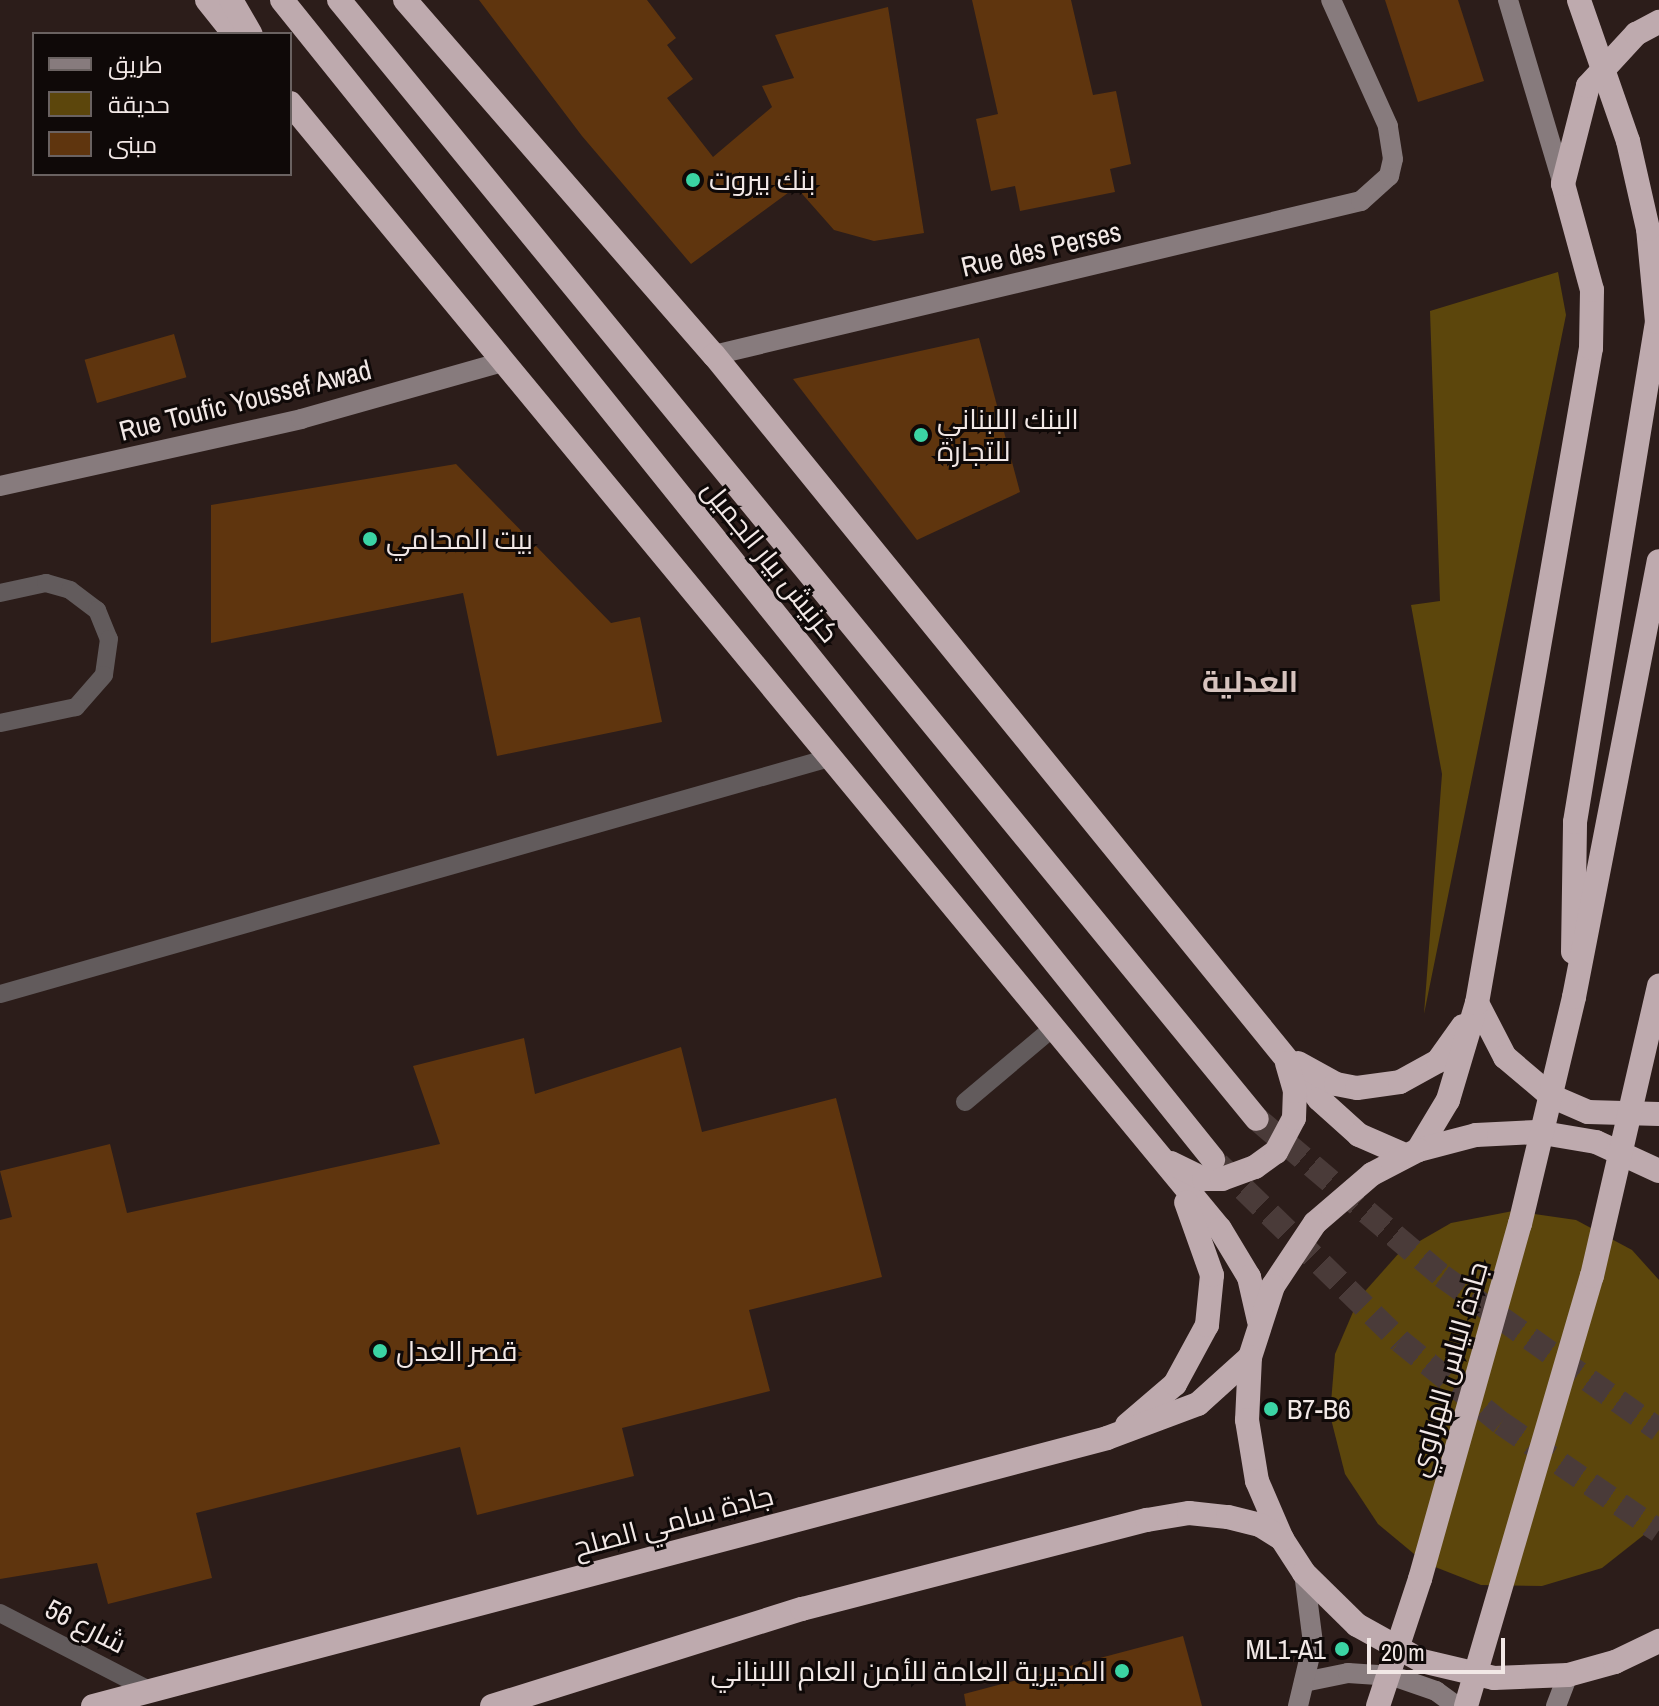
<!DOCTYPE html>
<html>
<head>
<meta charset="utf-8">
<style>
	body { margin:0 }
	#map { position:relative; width:1659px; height:1706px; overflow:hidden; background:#2c1d1a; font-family:"Archivo Narrow",Cairo,sans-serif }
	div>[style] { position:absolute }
	.green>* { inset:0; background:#5c460c }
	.building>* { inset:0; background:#5f350e; transform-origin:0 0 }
	.highway-tunnel>* { height:24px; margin-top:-12px; transform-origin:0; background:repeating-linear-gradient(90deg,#4a3b39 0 24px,transparent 0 36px) }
	.lane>* { height:18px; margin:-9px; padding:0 9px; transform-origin:9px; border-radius:9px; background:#625b5c }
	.secondary>* { height:20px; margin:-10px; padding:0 10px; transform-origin:10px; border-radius:10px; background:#877b7d }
	.highway>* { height:24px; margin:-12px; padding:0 12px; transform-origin:12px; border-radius:12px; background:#beaaae }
	.dots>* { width:22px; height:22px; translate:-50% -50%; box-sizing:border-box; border:4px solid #0f0908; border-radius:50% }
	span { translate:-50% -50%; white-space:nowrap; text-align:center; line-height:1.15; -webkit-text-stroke:6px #0f0908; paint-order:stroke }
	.poi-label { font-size:28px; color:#f2e8e6 }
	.left { translate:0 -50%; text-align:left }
	.right { translate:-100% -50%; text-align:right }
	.street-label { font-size:28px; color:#f2e8e6 }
	.neighbourhood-label { font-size:30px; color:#d6c3be; font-weight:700 }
	.legend { position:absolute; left:32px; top:32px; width:260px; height:144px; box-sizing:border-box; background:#0f0908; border:2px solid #6a6261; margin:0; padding:10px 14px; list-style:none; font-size:24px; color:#f2e8e6 }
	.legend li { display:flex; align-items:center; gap:16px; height:40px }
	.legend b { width:40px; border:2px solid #6a6261 }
	.scale { position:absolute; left:1367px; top:1638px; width:138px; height:36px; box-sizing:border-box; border:4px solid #f2e8e6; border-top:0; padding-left:10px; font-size:24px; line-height:28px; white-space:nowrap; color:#f2e8e6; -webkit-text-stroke:6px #0f0908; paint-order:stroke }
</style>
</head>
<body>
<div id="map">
	<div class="green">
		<i style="clip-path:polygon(1558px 272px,1566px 315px,1424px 1014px,1442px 774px,1411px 605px,1440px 601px,1430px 311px)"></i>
		<i style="clip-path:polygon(1513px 1211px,1576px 1220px,1632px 1250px,1659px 1280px,1659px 1523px,1602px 1568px,1542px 1586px,1481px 1585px,1425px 1563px,1378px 1524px,1345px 1474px,1330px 1415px,1335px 1354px,1359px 1298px,1399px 1253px,1451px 1223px)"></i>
	</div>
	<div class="building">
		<i style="clip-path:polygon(479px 0,647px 0,676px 38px,667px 45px,693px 79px,667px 98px,713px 157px,772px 107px,762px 86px,794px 78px,775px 35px,888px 7px,924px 233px,874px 241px,834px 230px,796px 187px,691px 264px,582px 136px)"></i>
		<i style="clip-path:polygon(972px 0,1071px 0,1093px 95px,1116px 91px,1131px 164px,1110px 169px,1115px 192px,1020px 211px,1015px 186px,991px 191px,976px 119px,998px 114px)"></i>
		<i style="clip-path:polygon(1385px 0,1458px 0,1484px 81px,1418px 102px)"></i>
		<i style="left:174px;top:334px;width:45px;height:93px;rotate:74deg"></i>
		<i style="clip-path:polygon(979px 338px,1020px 492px,917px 540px,793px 379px)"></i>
		<i style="clip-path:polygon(456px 464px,611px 623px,640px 617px,662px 722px,497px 756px,463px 593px,211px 643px,211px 505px)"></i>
		<i style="clip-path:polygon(524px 1038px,535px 1094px,681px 1047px,702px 1132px,836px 1098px,882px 1277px,749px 1310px,770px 1391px,622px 1428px,634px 1476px,477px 1515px,460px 1447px,196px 1513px,212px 1578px,108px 1604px,97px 1563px,0 1579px,0 1220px,12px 1217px,0 1171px,110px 1144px,127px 1213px,440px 1144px,413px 1066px)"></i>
		<i style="clip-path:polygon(1183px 1636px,1202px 1706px,966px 1706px,964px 1694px)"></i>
	</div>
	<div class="highway-tunnel">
		<i style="left:1257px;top:1119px;width:243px;rotate:40.3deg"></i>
		<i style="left:1442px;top:1276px;width:266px;rotate:35.4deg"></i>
		<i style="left:1218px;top:1164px;width:254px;rotate:44.2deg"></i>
		<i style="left:1400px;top:1341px;width:130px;rotate:39.1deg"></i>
		<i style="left:1501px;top:1423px;width:191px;rotate:34.4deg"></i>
	</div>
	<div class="lane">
		<i style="left:0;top:593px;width:47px;rotate:-12.3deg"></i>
		<i style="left:46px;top:583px;width:25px;rotate:16deg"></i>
		<i style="left:70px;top:590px;width:34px;rotate:37deg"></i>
		<i style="left:97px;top:610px;width:31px;rotate:68deg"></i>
		<i style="left:109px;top:639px;width:36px;rotate:98deg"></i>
		<i style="left:104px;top:675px;width:43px;rotate:131.2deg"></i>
		<i style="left:76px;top:707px;width:78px;rotate:168.1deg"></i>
		<i style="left:0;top:994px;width:862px;rotate:-15.89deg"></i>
		<i style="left:965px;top:1102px;width:115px;rotate:-40.1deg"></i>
		<i style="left:0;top:1613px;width:165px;rotate:27.3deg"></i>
	</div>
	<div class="secondary">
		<i style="left:1508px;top:0;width:192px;rotate:73.4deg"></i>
		<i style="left:714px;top:355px;width:665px;rotate:-13.39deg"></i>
		<i style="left:1361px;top:201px;width:38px;rotate:-42deg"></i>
		<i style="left:1389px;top:176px;width:17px;rotate:-77deg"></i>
		<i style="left:1393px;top:159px;width:33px;rotate:-99deg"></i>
		<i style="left:1388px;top:126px;width:138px;rotate:-114.3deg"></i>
		<i style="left:0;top:486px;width:308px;rotate:-12.5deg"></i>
		<i style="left:301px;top:419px;width:209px;rotate:-15.8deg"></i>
		<i style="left:1304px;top:1682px;width:45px;rotate:-11.6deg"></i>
		<i style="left:1348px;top:1673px;width:45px;rotate:3.8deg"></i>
		<i style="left:1393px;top:1676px;width:46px;rotate:19.2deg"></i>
		<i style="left:1436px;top:1691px;width:26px;rotate:36deg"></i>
		<i style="left:1298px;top:1706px;width:65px;rotate:-76.6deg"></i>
		<i style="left:1313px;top:1643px;width:71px;rotate:-97.3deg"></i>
		<i style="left:1556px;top:1706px;width:33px;rotate:-69deg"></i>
	</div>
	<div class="highway">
		<i style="left:207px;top:0;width:43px;rotate:51.5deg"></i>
		<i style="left:231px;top:0;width:39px;rotate:60deg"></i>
		<i style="left:282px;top:0;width:1487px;rotate:51.23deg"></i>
		<i style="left:339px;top:0;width:1447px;rotate:50.64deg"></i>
		<i style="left:405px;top:0;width:471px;rotate:49deg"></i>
		<i style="left:714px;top:355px;width:959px;rotate:50.88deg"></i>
		<i style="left:1319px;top:1099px;width:54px;rotate:42deg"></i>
		<i style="left:1359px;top:1135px;width:50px;rotate:23.5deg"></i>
		<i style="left:290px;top:103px;width:1460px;rotate:50.45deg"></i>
		<i style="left:1220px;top:1229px;width:56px;rotate:58.9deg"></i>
		<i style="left:1249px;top:1277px;width:45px;rotate:77.2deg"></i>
		<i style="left:1573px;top:952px;width:130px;rotate:-89.1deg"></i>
		<i style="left:1575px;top:822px;width:507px;rotate:-80.69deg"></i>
		<i style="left:1657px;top:322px;width:93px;rotate:-95.5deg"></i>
		<i style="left:1648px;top:229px;width:90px;rotate:-102.8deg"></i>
		<i style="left:1628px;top:141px;width:149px;rotate:-109.2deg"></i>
		<i style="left:1477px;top:1003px;width:61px;rotate:62.6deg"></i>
		<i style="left:1505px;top:1057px;width:60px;rotate:40.3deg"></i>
		<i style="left:1551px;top:1096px;width:40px;rotate:23.4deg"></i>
		<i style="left:1588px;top:1112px;width:71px;rotate:1.6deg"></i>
		<i style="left:1298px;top:1063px;width:43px;rotate:28.9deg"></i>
		<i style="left:1336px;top:1084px;width:21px;rotate:11deg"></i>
		<i style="left:1357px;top:1088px;width:43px;rotate:-7.9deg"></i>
		<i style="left:1400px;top:1082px;width:43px;rotate:-28.9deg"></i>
		<i style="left:1438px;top:1061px;width:43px;rotate:-54.5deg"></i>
		<i style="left:1418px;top:1150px;width:58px;rotate:-59deg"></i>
		<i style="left:1448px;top:1100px;width:101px;rotate:-73.4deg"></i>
		<i style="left:1477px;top:1003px;width:665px;rotate:-80.13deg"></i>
		<i style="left:1591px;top:348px;width:58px;rotate:-89deg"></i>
		<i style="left:1592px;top:290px;width:110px;rotate:-105.3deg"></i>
		<i style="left:1563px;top:184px;width:101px;rotate:-75.7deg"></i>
		<i style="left:1588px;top:86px;width:71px;rotate:-47.3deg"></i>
		<i style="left:1636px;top:34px;width:26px;rotate:-28deg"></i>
		<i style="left:1171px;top:1163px;width:37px;rotate:26deg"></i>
		<i style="left:1204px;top:1179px;width:18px"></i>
		<i style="left:1222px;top:1179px;width:35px;rotate:-20deg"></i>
		<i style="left:1255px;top:1167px;width:26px;rotate:-36deg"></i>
		<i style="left:1276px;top:1152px;width:38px;rotate:-62deg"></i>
		<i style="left:1294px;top:1118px;width:27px;rotate:-88deg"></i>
		<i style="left:1295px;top:1091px;width:29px;rotate:-106deg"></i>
		<i style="left:1659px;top:1171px;width:69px;rotate:-155.3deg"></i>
		<i style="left:1596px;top:1142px;width:60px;rotate:-170.4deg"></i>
		<i style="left:1537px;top:1132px;width:61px;rotate:177.2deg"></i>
		<i style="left:1476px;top:1135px;width:60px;rotate:165.5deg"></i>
		<i style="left:1418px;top:1150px;width:52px;rotate:152.4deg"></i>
		<i style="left:1372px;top:1174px;width:75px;rotate:139.3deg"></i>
		<i style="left:1315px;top:1223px;width:76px;rotate:123.7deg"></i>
		<i style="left:1273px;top:1286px;width:75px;rotate:107.9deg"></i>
		<i style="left:1250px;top:1357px;width:63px;rotate:92.7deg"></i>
		<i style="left:1247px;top:1420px;width:62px;rotate:80.7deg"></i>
		<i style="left:1257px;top:1481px;width:63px;rotate:66.7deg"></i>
		<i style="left:1282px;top:1539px;width:40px;rotate:57.1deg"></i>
		<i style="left:1304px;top:1573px;width:74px;rotate:44.5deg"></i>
		<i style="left:1357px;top:1625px;width:74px;rotate:29deg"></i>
		<i style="left:1422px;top:1661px;width:74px;rotate:13.3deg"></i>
		<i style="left:1494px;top:1678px;width:74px;rotate:-2.3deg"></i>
		<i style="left:1568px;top:1675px;width:49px;rotate:-15.5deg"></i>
		<i style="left:1615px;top:1662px;width:49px;rotate:-25.5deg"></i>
		<i style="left:1127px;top:1425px;width:63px;rotate:-40.5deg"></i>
		<i style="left:1175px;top:1384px;width:67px;rotate:-61.5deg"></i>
		<i style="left:1207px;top:1325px;width:50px;rotate:-84.3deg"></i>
		<i style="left:1212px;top:1275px;width:77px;rotate:-109.6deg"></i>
		<i style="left:93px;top:1706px;width:1049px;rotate:-14.8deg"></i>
		<i style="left:1107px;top:1438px;width:97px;rotate:-20.5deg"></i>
		<i style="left:1198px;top:1404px;width:70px;rotate:-42.1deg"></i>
		<i style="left:492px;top:1706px;width:325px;rotate:-17.4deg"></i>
		<i style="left:802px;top:1609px;width:356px;rotate:-14.5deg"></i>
		<i style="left:1147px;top:1520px;width:43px;rotate:-9.5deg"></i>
		<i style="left:1189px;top:1513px;width:39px;rotate:6deg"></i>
		<i style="left:1228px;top:1517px;width:33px;rotate:14deg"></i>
		<i style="left:1260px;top:1525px;width:26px;rotate:32deg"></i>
		<i style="left:1378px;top:1706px;width:134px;rotate:-71.7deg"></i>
		<i style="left:1420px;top:1579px;width:369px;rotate:-74.3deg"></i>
		<i style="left:1520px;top:1224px;width:233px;rotate:-76.6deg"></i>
		<i style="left:1574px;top:997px;width:444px;rotate:-79deg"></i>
		<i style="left:1466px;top:1706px;width:448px;rotate:-73.7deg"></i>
		<i style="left:1592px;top:1276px;width:298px;rotate:-77deg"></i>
	</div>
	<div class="dots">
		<i style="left:693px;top:180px;background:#3bd4a4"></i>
		<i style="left:921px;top:435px;background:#3bd4a4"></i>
		<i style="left:370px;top:539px;background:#3bd4a4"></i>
		<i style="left:380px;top:1351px;background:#3bd4a4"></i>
		<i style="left:1271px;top:1409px;background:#3bd4a4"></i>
		<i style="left:1342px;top:1649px;background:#3bd4a4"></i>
		<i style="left:1122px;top:1671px;background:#3bd4a4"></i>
	</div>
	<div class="poi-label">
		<span class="left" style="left:709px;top:180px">بنك بيروت</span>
		<span class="left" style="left:937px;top:435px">البنك اللبناني<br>للتجارة</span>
		<span class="left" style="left:386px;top:539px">بيت المحامي</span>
		<span class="left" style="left:396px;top:1351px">قصر العدل</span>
		<span class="left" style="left:1287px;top:1409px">B7-B6</span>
		<span class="right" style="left:1326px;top:1649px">ML1-A1</span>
		<span class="right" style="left:1106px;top:1671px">المديرية العامة للأمن العام اللبناني</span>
	</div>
	<div class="street-label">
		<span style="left:1041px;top:249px;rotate:-13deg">Rue des Perses</span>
		<span style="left:245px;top:400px;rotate:-14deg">Rue Toufic Youssef Awad</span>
		<span style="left:771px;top:561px;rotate:51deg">كرنيش بيار الجميل</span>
		<span style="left:1448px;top:1369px;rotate:-74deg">جادة الياس الهراوي</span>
		<span style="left:673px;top:1521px;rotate:-15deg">جادة سامي الصلح</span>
		<span style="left:86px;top:1626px;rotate:27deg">شارع 56</span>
	</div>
	<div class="neighbourhood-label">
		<span style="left:1250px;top:681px">العدلية</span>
	</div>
	<ul class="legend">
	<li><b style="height:10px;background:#877b7d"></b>طريق</li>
	<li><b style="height:22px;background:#5c460c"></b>حديقة</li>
	<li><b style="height:22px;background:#5f350e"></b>مبنى</li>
	</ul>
	<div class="scale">20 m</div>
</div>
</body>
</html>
